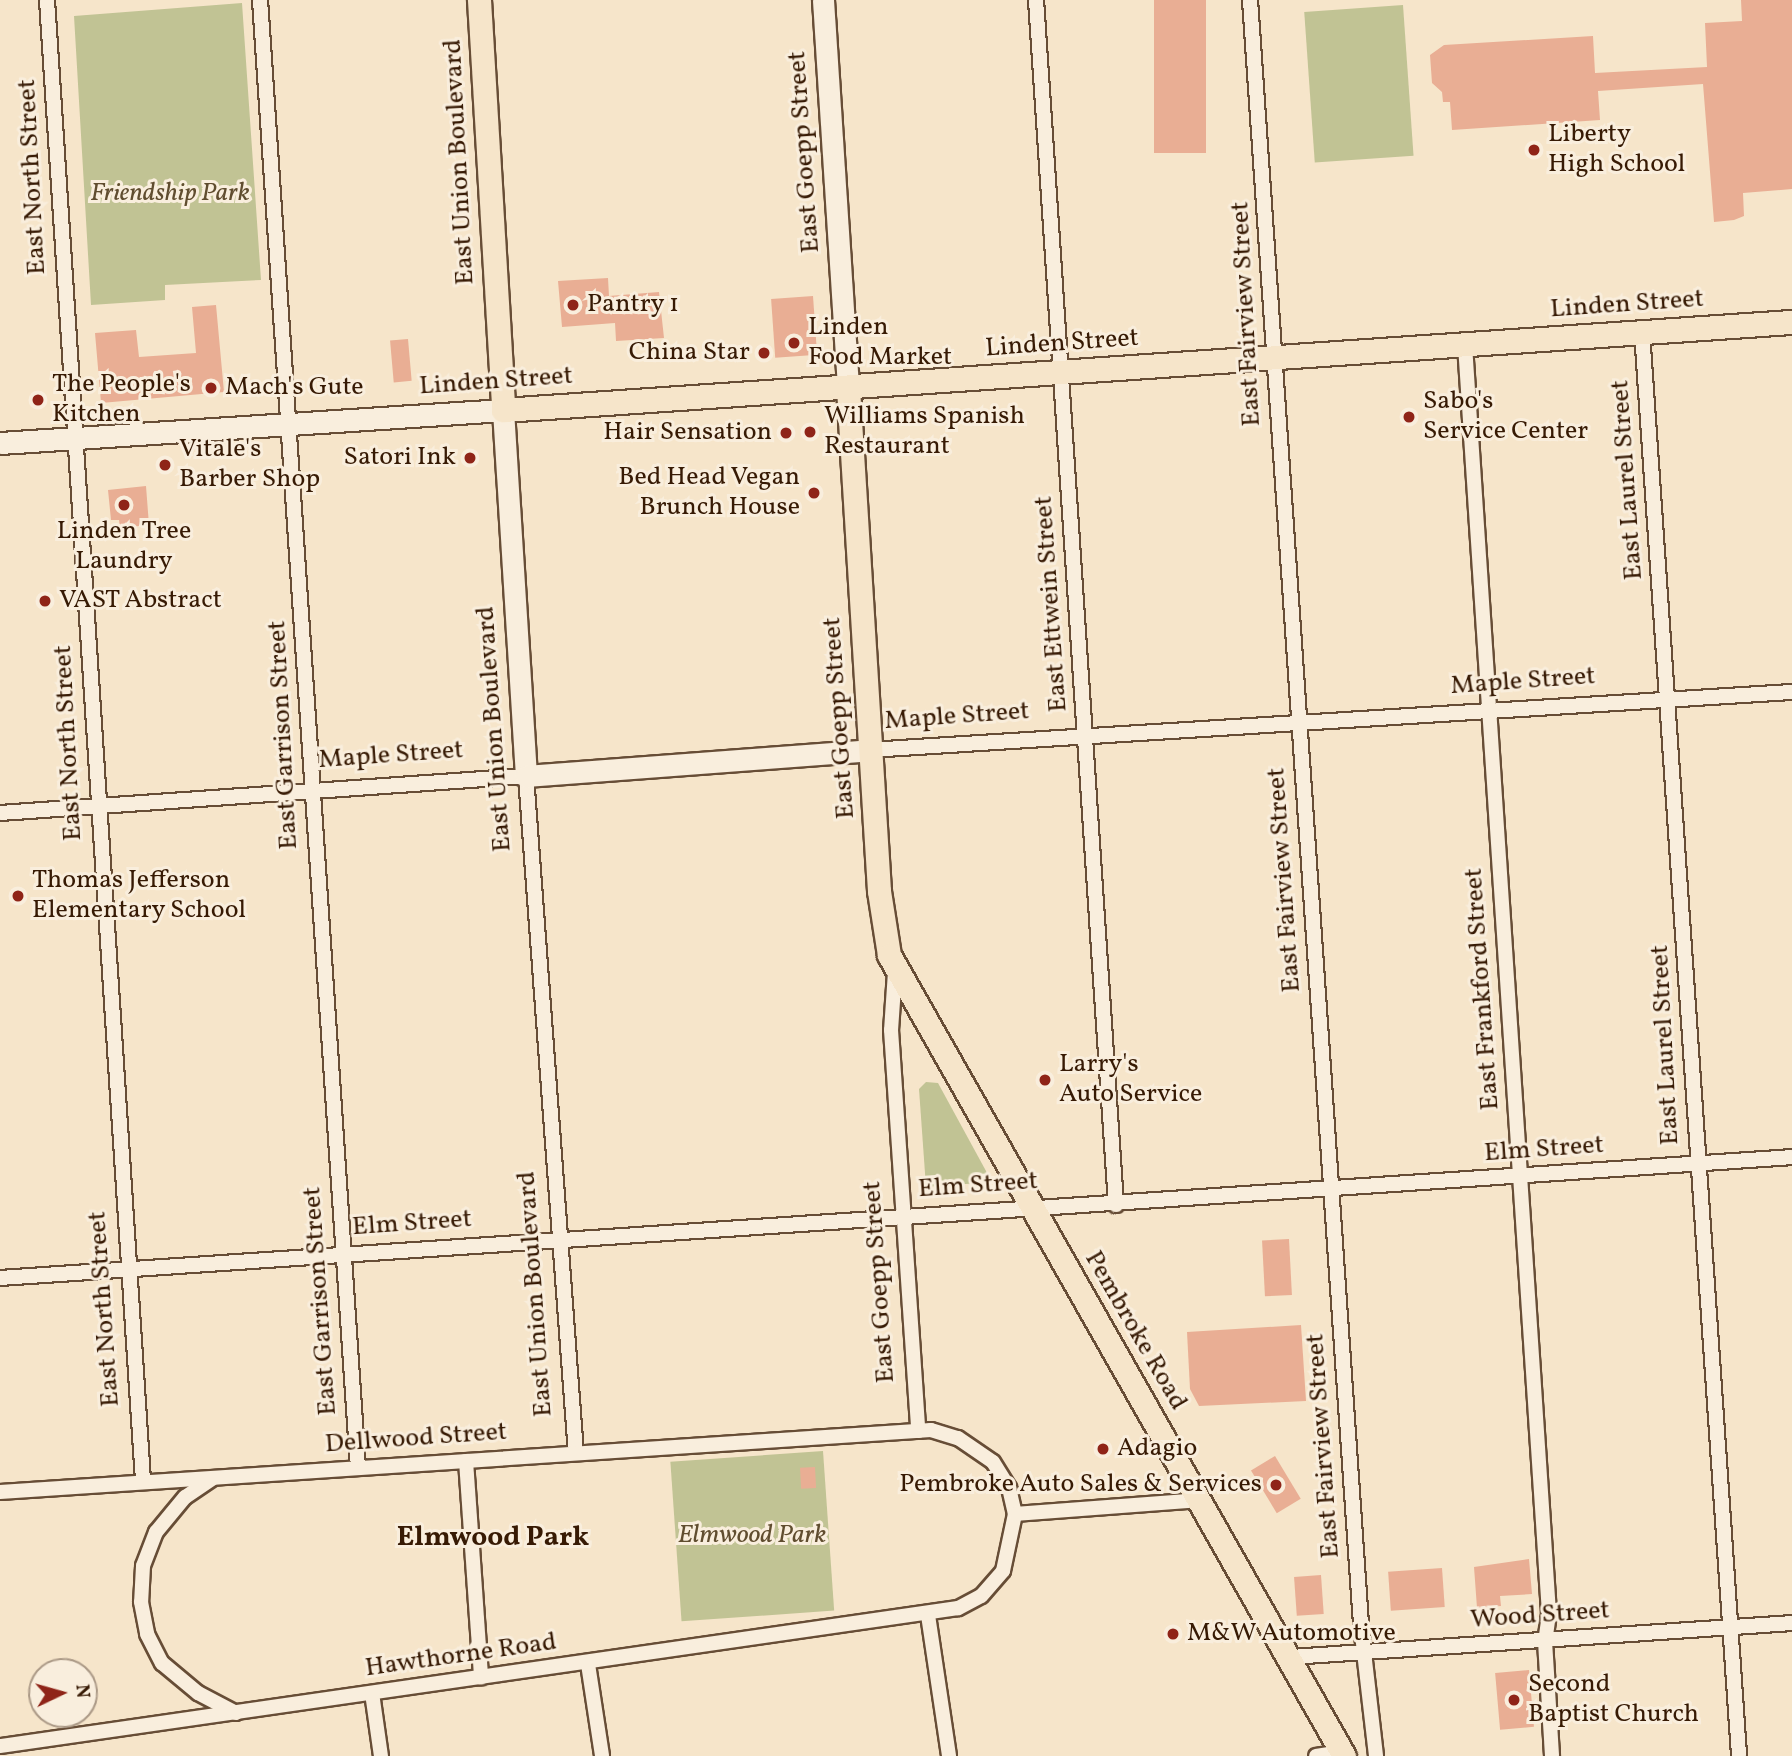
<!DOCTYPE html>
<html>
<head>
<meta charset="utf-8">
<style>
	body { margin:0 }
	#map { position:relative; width:1792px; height:1756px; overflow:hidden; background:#f6e5ca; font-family:Vollkorn,serif }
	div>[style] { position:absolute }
	.green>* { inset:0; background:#c1c394; transform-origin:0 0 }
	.building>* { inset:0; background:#e9ae94; transform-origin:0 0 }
	.roads { filter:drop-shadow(2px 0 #674d36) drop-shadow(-2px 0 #674d36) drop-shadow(0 2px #674d36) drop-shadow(0 -2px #674d36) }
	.street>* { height:14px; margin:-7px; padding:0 7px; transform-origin:7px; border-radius:7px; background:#f9eedd }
	.secondary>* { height:21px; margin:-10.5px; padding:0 10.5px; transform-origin:10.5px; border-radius:10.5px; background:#f9eedd }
	.primary>* { height:23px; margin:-11.5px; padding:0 11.5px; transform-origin:11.5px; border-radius:11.5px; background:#f6e5ca }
	.dots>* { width:19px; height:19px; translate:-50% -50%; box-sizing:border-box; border:4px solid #f9eedd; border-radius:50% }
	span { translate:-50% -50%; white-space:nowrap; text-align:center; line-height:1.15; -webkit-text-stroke:6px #f9eedd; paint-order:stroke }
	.poi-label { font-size:26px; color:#371a04 }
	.left { translate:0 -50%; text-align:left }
	.right { translate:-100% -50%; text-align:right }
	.street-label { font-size:26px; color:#371a04 }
	.park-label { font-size:26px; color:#604d2f; font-style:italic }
	.neighbourhood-label { font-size:28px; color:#371a04; font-weight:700 }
	.north { position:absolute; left:28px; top:1658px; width:70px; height:70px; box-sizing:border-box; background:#f9eedd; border:2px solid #ab9986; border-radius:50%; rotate:85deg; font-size:19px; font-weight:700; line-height:28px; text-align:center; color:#371a04 }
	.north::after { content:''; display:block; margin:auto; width:24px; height:32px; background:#8f2418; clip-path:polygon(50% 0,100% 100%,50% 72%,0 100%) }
</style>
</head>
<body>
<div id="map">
	<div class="green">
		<i style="clip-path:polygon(242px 3px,261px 280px,165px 285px,165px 300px,91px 305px,74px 16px)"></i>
		<i style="left:1403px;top:5px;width:151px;height:99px;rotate:86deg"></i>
		<i style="clip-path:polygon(926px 1082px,938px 1083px,992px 1182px,926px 1187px,919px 1089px)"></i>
		<i style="left:823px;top:1451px;width:160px;height:153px;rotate:86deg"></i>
	</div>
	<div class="building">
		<i style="left:1154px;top:0;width:52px;height:153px"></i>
		<i style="clip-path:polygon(1741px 0,1792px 0,1792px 189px,1743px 193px,1744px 216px,1734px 220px,1714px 222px,1703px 84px,1598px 91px,1600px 120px,1452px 130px,1450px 102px,1443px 102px,1442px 92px,1432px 83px,1430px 55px,1444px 45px,1593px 36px,1595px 73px,1707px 67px,1705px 23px,1742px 21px)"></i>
		<i style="clip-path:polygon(608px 278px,609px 296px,659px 292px,664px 338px,616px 341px,615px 323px,562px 327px,558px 281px)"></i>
		<i style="left:813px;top:296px;width:59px;height:42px;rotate:86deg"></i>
		<i style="clip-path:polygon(216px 305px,224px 392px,101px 403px,95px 333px,136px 330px,139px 357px,196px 353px,192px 307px)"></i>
		<i style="left:408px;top:339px;width:42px;height:18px;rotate:85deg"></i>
		<i style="clip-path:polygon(146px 486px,149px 525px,120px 528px,119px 520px,111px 520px,108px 490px)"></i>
		<i style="left:1289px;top:1239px;width:56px;height:27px;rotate:87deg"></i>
		<i style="clip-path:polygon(1301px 1325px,1306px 1401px,1199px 1406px,1190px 1389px,1187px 1332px)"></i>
		<i style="left:1275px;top:1456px;width:50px;height:28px;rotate:59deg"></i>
		<i style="left:815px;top:1467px;width:21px;height:15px;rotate:87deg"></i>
		<i style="clip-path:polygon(1529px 1559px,1532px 1594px,1500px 1596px,1501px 1606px,1477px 1608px,1474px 1567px)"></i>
		<i style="left:1442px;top:1568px;width:39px;height:54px;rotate:86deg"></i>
		<i style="left:1321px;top:1575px;width:39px;height:27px;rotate:86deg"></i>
		<i style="left:1529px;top:1670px;width:57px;height:34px;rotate:85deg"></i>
	</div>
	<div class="roads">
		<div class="street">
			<i style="left:47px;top:0;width:1485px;rotate:86.29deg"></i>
			<i style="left:260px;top:0;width:1470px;rotate:86.18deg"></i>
			<i style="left:1036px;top:0;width:1208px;rotate:86.2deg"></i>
			<i style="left:1250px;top:0;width:1630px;rotate:86.09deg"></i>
			<i style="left:1361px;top:1626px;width:131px;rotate:83.4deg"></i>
			<i style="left:1642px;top:332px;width:1427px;rotate:86.1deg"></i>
			<i style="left:1465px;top:345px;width:1272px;rotate:86.21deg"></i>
			<i style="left:1549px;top:1614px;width:27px;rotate:98deg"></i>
			<i style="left:1545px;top:1641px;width:115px;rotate:86.5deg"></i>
			<i style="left:869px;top:750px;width:925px;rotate:-3.6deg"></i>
			<i style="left:0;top:813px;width:527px;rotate:-4.02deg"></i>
			<i style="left:526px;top:776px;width:679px;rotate:85.78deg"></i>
			<i style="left:895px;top:972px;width:58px;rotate:93.9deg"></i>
			<i style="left:891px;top:1030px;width:402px;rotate:86.1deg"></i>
			<i style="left:0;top:1278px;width:1796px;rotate:-3.86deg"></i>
			<i style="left:466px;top:1461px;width:217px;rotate:86deg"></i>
			<i style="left:212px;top:1479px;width:32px;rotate:146deg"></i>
			<i style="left:185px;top:1497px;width:45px;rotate:129.6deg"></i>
			<i style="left:156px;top:1532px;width:36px;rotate:111deg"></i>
			<i style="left:143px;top:1566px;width:36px;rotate:93deg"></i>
			<i style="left:141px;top:1602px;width:33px;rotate:79deg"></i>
			<i style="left:147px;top:1634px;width:33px;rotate:63deg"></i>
			<i style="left:162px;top:1663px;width:47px;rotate:39.8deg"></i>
			<i style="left:198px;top:1693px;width:43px;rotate:27.8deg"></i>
			<i style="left:0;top:1492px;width:933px;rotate:-3.81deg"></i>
			<i style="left:931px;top:1430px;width:28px;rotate:17deg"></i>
			<i style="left:958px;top:1438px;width:42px;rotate:34.4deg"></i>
			<i style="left:993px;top:1462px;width:31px;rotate:58deg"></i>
			<i style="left:1009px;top:1488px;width:27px;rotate:77deg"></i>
			<i style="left:1015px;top:1514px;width:58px;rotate:101.9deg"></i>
			<i style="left:1003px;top:1571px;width:33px;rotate:131deg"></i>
			<i style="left:981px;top:1596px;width:26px;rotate:152deg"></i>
			<i style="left:958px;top:1608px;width:968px;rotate:171.8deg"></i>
			<i style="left:1015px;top:1514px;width:186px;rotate:-4.3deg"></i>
			<i style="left:928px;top:1615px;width:143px;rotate:81.5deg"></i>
			<i style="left:1291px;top:1657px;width:502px;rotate:-3.88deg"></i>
			<i style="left:588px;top:1664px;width:93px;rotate:81.3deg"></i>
			<i style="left:372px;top:1693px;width:64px;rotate:81.9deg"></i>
			<i style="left:1316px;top:1756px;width:26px;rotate:-9deg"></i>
		</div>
		<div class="secondary">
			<i style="left:823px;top:0;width:389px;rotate:86.3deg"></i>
			<i style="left:0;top:443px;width:504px;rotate:-3.75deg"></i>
			<i style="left:503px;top:410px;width:367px;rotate:86.4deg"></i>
			<i style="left:526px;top:776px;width:344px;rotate:-4.3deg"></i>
		</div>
		<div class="primary">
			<i style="left:479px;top:0;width:411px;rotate:86.6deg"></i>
			<i style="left:503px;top:410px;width:1292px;rotate:-3.91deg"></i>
			<i style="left:848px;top:388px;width:504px;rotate:86.47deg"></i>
			<i style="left:879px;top:891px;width:65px;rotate:81.1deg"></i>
			<i style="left:889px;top:955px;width:921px;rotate:60.4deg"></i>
		</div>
	</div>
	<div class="dots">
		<i style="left:1534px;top:150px;background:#8f2418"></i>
		<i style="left:573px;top:305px;background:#8f2418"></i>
		<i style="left:794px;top:343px;background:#8f2418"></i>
		<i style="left:764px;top:353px;background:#8f2418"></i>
		<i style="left:211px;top:388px;background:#8f2418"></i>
		<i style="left:38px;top:400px;background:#8f2418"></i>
		<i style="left:1409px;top:417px;background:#8f2418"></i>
		<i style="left:810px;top:432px;background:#8f2418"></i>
		<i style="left:786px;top:433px;background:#8f2418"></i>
		<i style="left:470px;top:458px;background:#8f2418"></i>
		<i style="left:165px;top:465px;background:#8f2418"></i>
		<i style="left:814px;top:493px;background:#8f2418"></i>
		<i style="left:124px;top:505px;background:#8f2418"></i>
		<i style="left:45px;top:601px;background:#8f2418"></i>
		<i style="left:18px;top:896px;background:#8f2418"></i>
		<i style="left:1045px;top:1080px;background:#8f2418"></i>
		<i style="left:1103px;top:1449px;background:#8f2418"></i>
		<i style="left:1276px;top:1485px;background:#8f2418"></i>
		<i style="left:1173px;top:1634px;background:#8f2418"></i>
		<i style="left:1514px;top:1700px;background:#8f2418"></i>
	</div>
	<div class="poi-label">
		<span class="left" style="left:1548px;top:150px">Liberty<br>High School</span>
		<span class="left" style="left:587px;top:305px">Pantry 1</span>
		<span class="left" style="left:808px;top:343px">Linden<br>Food Market</span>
		<span class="right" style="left:750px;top:353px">China Star</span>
		<span class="left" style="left:52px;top:400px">The People's<br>Kitchen</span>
		<span class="left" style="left:225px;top:388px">Mach's Gute</span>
		<span class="left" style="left:1423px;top:417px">Sabo's<br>Service Center</span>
		<span class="left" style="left:824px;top:432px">Williams Spanish<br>Restaurant</span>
		<span class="right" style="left:772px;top:433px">Hair Sensation</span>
		<span class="left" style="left:179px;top:465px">Vitale's<br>Barber Shop</span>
		<span class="right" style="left:456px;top:458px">Satori Ink</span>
		<span class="right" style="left:800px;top:493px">Bed Head Vegan<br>Brunch House</span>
		<span style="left:124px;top:547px">Linden Tree<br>Laundry</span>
		<span class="left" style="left:59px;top:601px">VAST Abstract</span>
		<span class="left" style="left:32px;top:896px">Thomas Jefferson<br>Elementary School</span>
		<span class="left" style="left:1059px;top:1080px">Larry's<br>Auto Service</span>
		<span class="left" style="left:1117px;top:1449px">Adagio</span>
		<span class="right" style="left:1262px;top:1485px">Pembroke Auto Sales &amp; Services</span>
		<span class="left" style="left:1187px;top:1634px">M&amp;W Automotive</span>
		<span class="left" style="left:1528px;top:1700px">Second<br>Baptist Church</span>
	</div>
	<div class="street-label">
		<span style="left:805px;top:152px;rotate:-94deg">East Goepp Street</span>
		<span style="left:460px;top:162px;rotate:-93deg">East Union Boulevard</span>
		<span style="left:33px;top:177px;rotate:-93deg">East North Street</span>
		<span style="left:1627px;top:305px;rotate:-4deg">Linden Street</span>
		<span style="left:1247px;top:314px;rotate:-93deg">East Fairview Street</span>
		<span style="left:1062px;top:344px;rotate:-4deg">Linden Street</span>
		<span style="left:496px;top:382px;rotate:-4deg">Linden Street</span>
		<span style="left:1628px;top:480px;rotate:-94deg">East Laurel Street</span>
		<span style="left:1052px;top:604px;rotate:-94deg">East Ettwein Street</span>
		<span style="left:1523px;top:682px;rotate:-4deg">Maple Street</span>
		<span style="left:957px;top:717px;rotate:-4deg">Maple Street</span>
		<span style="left:840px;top:718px;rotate:-94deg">East Goepp Street</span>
		<span style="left:495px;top:729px;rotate:-94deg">East Union Boulevard</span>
		<span style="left:284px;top:735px;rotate:-93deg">East Garrison Street</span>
		<span style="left:69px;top:743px;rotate:-93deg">East North Street</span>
		<span style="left:391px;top:756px;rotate:-4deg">Maple Street</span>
		<span style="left:1285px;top:880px;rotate:-94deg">East Fairview Street</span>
		<span style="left:1483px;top:989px;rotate:-94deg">East Frankford Street</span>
		<span style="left:1666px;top:1045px;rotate:-93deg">East Laurel Street</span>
		<span style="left:1544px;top:1150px;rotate:-4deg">Elm Street</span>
		<span style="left:978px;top:1186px;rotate:-4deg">Elm Street</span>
		<span style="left:412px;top:1224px;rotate:-4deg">Elm Street</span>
		<span style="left:880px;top:1282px;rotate:-94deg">East Goepp Street</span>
		<span style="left:536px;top:1294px;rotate:-94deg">East Union Boulevard</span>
		<span style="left:321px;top:1301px;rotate:-94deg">East Garrison Street</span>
		<span style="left:105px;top:1309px;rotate:-94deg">East North Street</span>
		<span style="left:1135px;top:1331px;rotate:60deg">Pembroke Road</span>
		<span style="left:416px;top:1439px;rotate:-4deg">Dellwood Street</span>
		<span style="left:1324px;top:1446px;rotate:-94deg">East Fairview Street</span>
		<span style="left:1540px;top:1616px;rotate:-4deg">Wood Street</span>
		<span style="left:461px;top:1656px;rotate:-8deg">Hawthorne Road</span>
	</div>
	<div class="park-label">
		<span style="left:170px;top:194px">Friendship Park</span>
		<span style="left:752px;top:1536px">Elmwood Park</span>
	</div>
	<div class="neighbourhood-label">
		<span style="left:493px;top:1538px">Elmwood Park</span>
	</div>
	<div class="north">N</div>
</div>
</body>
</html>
